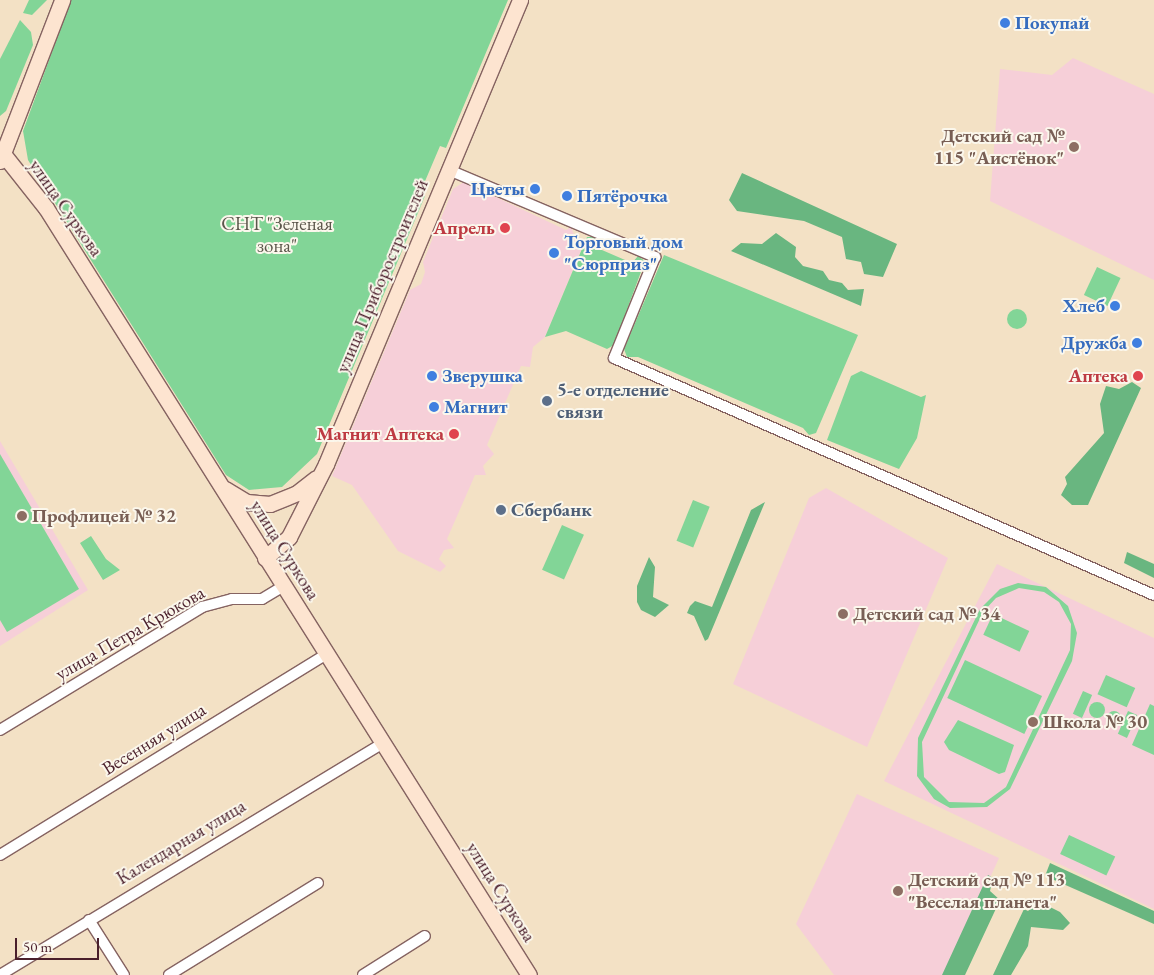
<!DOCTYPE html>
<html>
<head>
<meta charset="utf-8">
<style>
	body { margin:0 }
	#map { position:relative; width:1154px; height:975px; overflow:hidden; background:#f3e1c5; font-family:"EB Garamond",serif }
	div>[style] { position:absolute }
	.built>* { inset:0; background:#f6cfd8 }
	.green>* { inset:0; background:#82d597; transform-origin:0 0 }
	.round { border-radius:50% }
	.forest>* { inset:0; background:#69b680 }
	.roads { filter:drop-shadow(1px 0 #856361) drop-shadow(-1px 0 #856361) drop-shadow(0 1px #856361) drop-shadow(0 -1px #856361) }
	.street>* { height:10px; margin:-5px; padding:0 5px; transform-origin:5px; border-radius:5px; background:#fff }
	.secondary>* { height:15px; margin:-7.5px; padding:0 7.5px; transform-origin:7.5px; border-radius:7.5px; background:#fde4d0 }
	.dots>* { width:14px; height:14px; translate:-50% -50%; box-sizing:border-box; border:2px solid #fbf7ec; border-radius:50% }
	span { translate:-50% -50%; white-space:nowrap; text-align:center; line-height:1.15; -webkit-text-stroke:4px #fbf7ec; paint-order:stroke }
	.shop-label { font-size:19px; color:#366cbe; font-weight:700 }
	.left { translate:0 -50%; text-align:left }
	.right { translate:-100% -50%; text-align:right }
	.education-label { font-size:19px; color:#785e54; font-weight:700 }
	.street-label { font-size:19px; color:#4a1f2b }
	.park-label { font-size:19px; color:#5b564b }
	.health-label { font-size:19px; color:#be3a42; font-weight:700 }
	.service-label { font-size:19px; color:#4e5e75; font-weight:700 }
	.scale { position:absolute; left:15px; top:938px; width:84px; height:22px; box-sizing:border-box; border:2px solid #4a1f2b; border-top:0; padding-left:6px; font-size:15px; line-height:18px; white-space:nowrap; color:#4a1f2b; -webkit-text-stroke:4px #fbf7ec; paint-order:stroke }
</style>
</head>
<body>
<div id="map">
	<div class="built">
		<i style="clip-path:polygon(1073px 58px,1154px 94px,1154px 280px,990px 201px,1000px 69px,1052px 75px)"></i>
		<i style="clip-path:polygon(464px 182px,566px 230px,571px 227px,575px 237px,585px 241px,545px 337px,533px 347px,530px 367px,521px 366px,487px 445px,494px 454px,483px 466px,486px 475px,475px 475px,447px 539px,454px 548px,444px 550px,439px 559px,446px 566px,440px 572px,398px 551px,352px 485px,332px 476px,410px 290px,421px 284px,425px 272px,423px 262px,453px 189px)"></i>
		<i style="clip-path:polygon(0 441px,88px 590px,0 646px)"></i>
		<i style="clip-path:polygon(826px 488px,948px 558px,867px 747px,733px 684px,809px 498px)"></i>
		<i style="clip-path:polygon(997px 564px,1154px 638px,1154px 909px,884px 781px)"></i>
		<i style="clip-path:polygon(857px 794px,999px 858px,946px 975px,834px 975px,796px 924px)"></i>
	</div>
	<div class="green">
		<i style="clip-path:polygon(29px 0,47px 0,32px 15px,23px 13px)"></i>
		<i style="clip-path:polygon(71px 0,508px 0,446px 148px,440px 146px,420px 193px,425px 196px,317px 454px,282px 487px,249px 490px,226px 475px,28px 160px,23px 131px)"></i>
		<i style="clip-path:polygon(20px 20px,31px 32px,33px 45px,6px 111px,0 116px,0 59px)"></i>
		<i style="clip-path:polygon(587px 237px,596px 237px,595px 247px,632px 263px,638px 256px,645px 261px,614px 345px,607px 349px,566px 331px,545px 337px)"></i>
		<i style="clip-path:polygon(664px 255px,858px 335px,816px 433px,809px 435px,803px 428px,638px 357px,627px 357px,624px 349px)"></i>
		<i style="left:1097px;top:267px;width:26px;height:31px;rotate:25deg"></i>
		<i class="round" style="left:1007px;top:309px;width:20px;height:20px"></i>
		<i style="clip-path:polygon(861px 371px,921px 397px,926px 395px,917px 438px,899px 469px,827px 440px,851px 376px)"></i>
		<i style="clip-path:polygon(0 454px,79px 589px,7px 632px,0 620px)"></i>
		<i style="left:693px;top:500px;width:18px;height:44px;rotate:22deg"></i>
		<i style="left:562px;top:525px;width:24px;height:49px;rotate:24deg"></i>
		<i style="clip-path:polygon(91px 536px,106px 559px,120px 570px,103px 580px,80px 543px)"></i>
		<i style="clip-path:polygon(evenodd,1018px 583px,1046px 587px,1068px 606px,1077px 633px,1072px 661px,1010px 789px,987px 807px,950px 808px,934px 799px,917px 776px,918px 738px,980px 609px,1000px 589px,1018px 583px,1019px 588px,1044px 592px,1059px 602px,1071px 624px,1070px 650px,1006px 787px,984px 803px,949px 802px,924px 777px,922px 742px,983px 612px,996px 598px,1019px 588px)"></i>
		<i style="left:993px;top:614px;width:40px;height:23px;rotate:25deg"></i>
		<i style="left:965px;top:660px;width:85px;height:42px;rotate:25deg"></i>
		<i style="left:1106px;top:675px;width:32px;height:21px;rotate:24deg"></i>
		<i style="left:1083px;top:691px;width:10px;height:25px;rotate:24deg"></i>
		<i class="round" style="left:1089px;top:702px;width:16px;height:16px"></i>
		<i style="clip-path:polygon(1150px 704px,1154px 706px,1154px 755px,1132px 745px)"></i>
		<i class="round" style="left:1107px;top:711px;width:14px;height:14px"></i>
		<i style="left:1128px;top:711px;width:10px;height:25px;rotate:24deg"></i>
		<i style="clip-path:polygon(958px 720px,1014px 745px,1005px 772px,999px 774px,949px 750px,944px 742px)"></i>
		<i style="left:1069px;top:835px;width:51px;height:21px;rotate:25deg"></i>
	</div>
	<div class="forest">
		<i style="clip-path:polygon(742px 173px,897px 244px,883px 277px,864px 274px,861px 262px,846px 259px,842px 237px,804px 221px,737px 211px,729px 200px)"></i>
		<i style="clip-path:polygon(776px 233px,796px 247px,795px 257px,803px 266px,823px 271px,829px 280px,842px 283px,848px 290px,864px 289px,861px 306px,731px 251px,741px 243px,762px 244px)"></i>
		<i style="clip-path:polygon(1132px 382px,1141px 388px,1088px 505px,1072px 505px,1061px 495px,1067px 484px,1065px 477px,1104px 433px,1100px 404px,1106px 386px,1119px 389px)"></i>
		<i style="clip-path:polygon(765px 502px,708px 639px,705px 641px,694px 616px,687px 613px,690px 606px,695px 601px,712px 607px,751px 510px)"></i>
		<i style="clip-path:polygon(1127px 552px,1154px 564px,1154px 578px,1124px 563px)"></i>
		<i style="clip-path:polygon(649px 557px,655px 567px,653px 597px,669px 605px,655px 617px,641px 610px,637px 602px,637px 586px)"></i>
		<i style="clip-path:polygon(1050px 863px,1154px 911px,1154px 924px,1045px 876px)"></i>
		<i style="clip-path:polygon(988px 875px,993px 878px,990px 891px,1000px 900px,965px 975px,942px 975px)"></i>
		<i style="clip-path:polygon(1038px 901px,1060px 912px,1070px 923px,1063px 930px,1031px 927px,1028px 946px,1011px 975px,993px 975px,1024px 909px,1028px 911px)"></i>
	</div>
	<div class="roads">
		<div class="street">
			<i style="left:449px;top:170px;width:224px;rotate:22.9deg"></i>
			<i style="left:655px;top:257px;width:109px;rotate:112.1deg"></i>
			<i style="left:614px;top:358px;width:590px;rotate:23.7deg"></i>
			<i style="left:0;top:730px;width:237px;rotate:-31.3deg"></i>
			<i style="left:202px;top:607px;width:31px;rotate:-15deg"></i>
			<i style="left:232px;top:599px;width:30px"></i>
			<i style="left:262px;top:599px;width:26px;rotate:-31deg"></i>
			<i style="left:0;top:855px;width:384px;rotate:-31.6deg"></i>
			<i style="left:89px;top:920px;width:65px;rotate:57.5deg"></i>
			<i style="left:0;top:975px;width:448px;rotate:-31.2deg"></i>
			<i style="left:169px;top:975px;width:175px;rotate:-31.7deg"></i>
			<i style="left:363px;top:975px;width:73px;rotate:-32.2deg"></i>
		</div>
		<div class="secondary">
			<i style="left:0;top:150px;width:74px;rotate:51.6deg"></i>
			<i style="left:46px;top:208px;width:906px;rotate:57.8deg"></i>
			<i style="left:0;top:161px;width:173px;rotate:-68.9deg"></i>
			<i style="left:225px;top:489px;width:26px;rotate:31deg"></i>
			<i style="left:247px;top:502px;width:23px;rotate:5deg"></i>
			<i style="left:270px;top:504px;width:29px;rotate:-22deg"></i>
			<i style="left:297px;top:493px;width:24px;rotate:-38deg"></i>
			<i style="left:265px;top:558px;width:32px;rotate:-41deg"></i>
			<i style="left:289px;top:537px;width:82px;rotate:-63.1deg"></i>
			<i style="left:326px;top:464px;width:503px;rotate:-67.31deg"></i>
		</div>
	</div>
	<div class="dots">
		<i style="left:1005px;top:23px;background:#3f7fe0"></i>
		<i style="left:1074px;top:147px;background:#8d6e63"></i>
		<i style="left:535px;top:189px;background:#3f7fe0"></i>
		<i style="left:567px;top:196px;background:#3f7fe0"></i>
		<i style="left:505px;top:228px;background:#e0444e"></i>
		<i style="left:554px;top:253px;background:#3f7fe0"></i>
		<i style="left:1115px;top:306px;background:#3f7fe0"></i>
		<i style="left:1137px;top:343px;background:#3f7fe0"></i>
		<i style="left:432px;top:376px;background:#3f7fe0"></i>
		<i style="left:1138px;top:376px;background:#e0444e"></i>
		<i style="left:547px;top:401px;background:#5c6f8a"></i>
		<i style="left:434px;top:407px;background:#3f7fe0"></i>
		<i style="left:454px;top:434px;background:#e0444e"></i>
		<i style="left:501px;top:510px;background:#5c6f8a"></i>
		<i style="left:22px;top:516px;background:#8d6e63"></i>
		<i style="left:843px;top:614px;background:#8d6e63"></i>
		<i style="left:1033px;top:722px;background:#8d6e63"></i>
		<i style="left:898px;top:891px;background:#8d6e63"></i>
	</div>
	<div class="shop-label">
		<span class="left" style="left:1015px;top:23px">Покупай</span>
		<span class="right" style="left:525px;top:189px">Цветы</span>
		<span class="left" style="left:577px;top:196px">Пятёрочка</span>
		<span class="left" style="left:564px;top:253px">Торговый дом<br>"Сюрприз"</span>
		<span class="right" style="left:1105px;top:306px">Хлеб</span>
		<span class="right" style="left:1127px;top:343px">Дружба</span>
		<span class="left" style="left:442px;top:376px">Зверушка</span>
		<span class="left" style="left:444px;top:407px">Магнит</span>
	</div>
	<div class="education-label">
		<span class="right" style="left:1064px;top:147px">Детский сад №<br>115 "Аистёнок"</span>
		<span class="left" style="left:32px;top:516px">Профлицей № 32</span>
		<span class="left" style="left:853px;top:614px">Детский сад № 34</span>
		<span class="left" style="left:1043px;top:722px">Школа № 30</span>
		<span class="left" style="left:908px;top:891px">Детский сад № 113<br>"Веселая планета"</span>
	</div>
	<div class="street-label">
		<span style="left:66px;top:208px;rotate:55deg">улица Суркова</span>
		<span style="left:382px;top:276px;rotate:-67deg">улица Приборостроителей</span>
		<span style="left:285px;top:550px;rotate:58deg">улица Суркова</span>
		<span style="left:130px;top:633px;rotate:-30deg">улица Петра Крюкова</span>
		<span style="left:154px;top:739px;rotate:-32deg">Весенняя улица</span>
		<span style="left:181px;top:842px;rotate:-31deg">Календарная улица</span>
		<span style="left:501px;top:892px;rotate:58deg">улица Суркова</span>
	</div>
	<div class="park-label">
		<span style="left:277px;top:235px">СНТ "Зеленая<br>зона"</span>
	</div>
	<div class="health-label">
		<span class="right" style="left:495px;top:228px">Апрель</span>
		<span class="right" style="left:1128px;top:376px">Аптека</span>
		<span class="right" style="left:444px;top:434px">Магнит Аптека</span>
	</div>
	<div class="service-label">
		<span class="left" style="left:557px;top:401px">5-е отделение<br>связи</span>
		<span class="left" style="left:511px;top:510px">Сбербанк</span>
	</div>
	<div class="scale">50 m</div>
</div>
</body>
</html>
